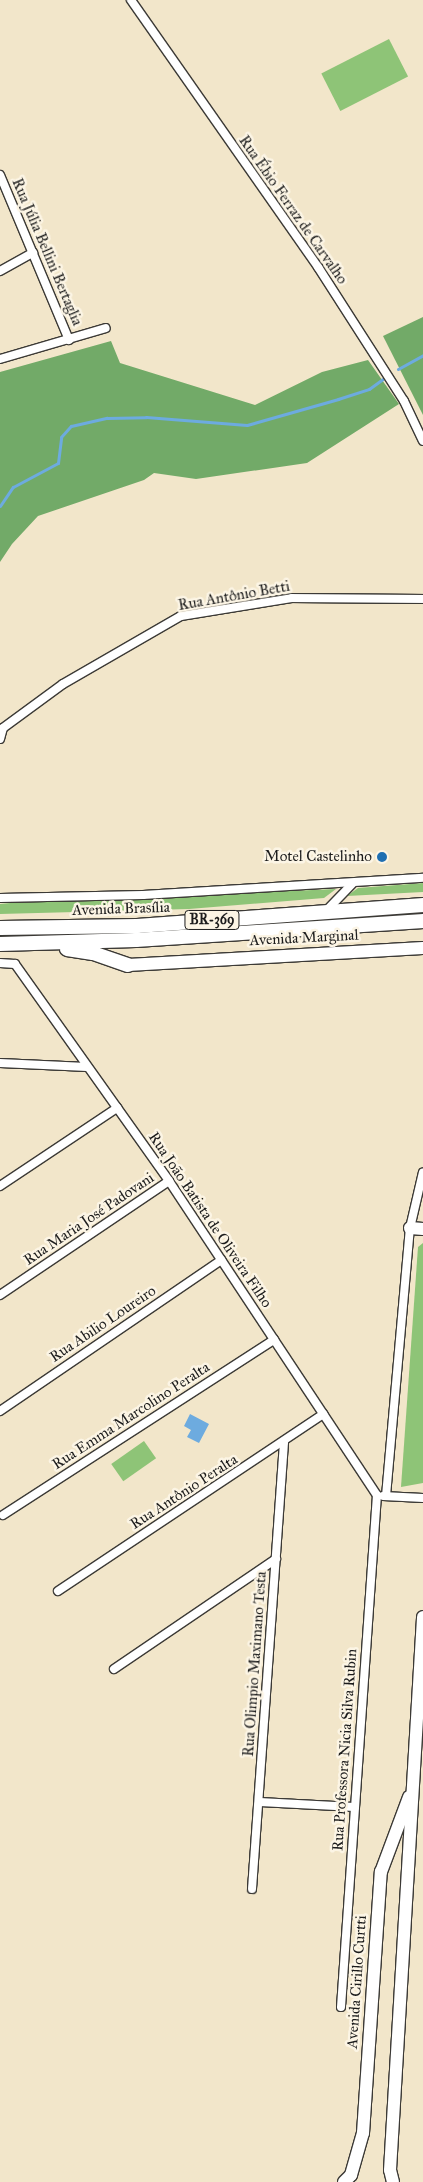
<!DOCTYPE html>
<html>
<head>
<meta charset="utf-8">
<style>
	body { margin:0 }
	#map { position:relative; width:423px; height:2182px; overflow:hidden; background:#f2e6ca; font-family:"IM FELL Great Primer",serif }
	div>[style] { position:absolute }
	.green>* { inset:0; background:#8ec477; transform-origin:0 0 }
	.forest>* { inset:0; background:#72aa68 }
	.water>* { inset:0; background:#6dabdf }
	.stream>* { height:3px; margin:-1.5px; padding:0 1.5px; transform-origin:1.5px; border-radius:1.5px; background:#6dabdf }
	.roads { filter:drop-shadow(1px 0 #3c3a36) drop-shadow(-1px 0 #3c3a36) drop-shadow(0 1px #3c3a36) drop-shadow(0 -1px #3c3a36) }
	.minor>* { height:8px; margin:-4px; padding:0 4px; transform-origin:4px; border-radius:4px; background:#fff }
	.primary>* { height:12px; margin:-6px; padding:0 6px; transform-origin:6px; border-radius:6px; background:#fff }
	.trunk>* { height:14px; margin:-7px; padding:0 7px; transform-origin:7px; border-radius:7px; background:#fff }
	.dots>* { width:14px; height:14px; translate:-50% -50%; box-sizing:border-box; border:2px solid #fcf5e5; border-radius:50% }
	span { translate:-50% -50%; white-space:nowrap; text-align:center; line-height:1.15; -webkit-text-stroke:5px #fcf5e5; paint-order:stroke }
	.shield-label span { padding:1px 4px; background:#fcf5e5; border:1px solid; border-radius:4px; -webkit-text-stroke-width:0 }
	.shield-label { font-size:14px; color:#1c1c1c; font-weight:700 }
	.street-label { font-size:15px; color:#1c1c1c }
	.poi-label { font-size:15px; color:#1c1c1c }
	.right { translate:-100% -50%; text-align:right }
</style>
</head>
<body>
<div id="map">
	<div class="green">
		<i style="left:389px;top:39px;width:42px;height:76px;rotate:63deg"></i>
		<i style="clip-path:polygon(423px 883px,423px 892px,347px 896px,358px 888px)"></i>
		<i style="clip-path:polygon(336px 889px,324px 898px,189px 909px,0 914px,0 904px,10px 903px)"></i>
		<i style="clip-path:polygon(423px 1243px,423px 1483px,401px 1487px,418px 1247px)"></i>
		<i style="left:144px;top:1441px;width:21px;height:40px;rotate:55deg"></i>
	</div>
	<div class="forest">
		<i style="clip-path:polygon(423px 317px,423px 415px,383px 336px)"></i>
		<i style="clip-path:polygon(111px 341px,120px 363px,255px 405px,322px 372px,368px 360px,399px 404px,307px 463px,196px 479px,154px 473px,144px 480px,38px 516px,12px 544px,0 562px,0 372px)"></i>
	</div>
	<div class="water">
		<i style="clip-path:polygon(190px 1414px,209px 1424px,199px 1443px,187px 1437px,191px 1430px,184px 1426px)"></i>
	</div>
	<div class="stream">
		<i style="left:398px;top:369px;width:29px;rotate:-29deg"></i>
		<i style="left:0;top:506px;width:23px;rotate:-56deg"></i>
		<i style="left:13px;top:487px;width:51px;rotate:-28.1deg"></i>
		<i style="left:58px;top:463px;width:26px;rotate:-83deg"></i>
		<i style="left:61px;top:437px;width:15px;rotate:-48deg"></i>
		<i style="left:71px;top:426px;width:37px;rotate:-13deg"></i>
		<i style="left:107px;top:418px;width:39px;rotate:-1deg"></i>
		<i style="left:146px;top:417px;width:101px;rotate:4.5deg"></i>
		<i style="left:247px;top:425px;width:95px;rotate:-15.9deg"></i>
		<i style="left:338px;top:399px;width:33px;rotate:-18deg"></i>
		<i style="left:369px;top:389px;width:17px;rotate:-36deg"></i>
	</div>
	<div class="roads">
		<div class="minor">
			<i style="left:131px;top:0;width:326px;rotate:55deg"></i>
			<i style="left:318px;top:267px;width:159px;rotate:57.3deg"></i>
			<i style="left:404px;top:401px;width:44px;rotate:64.6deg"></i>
			<i style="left:0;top:175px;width:179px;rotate:67.3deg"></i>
			<i style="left:0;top:271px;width:38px;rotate:-29deg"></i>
			<i style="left:0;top:359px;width:110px;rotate:-16.3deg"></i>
			<i style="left:0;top:739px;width:11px;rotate:-75deg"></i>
			<i style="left:3px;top:728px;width:74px;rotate:-36.3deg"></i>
			<i style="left:63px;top:684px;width:136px;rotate:-30deg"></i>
			<i style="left:181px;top:616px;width:112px;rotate:-9.2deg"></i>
			<i style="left:292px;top:598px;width:131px;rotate:0.4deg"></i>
			<i style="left:0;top:898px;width:143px;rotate:-1.2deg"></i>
			<i style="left:143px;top:895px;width:281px;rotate:-3.5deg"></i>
			<i style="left:325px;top:912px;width:40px;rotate:-46deg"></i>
			<i style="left:0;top:963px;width:15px;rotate:4deg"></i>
			<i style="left:15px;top:964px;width:266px;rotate:54.6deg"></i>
			<i style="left:169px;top:1181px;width:377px;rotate:56.5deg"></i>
			<i style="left:0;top:1063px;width:87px;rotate:2.6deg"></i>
			<i style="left:0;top:1186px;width:141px;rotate:-33.7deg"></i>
			<i style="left:0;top:1295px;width:204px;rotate:-34deg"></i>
			<i style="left:0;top:1411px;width:268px;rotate:-34.3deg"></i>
			<i style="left:383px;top:1496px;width:40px;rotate:2.9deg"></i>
			<i style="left:386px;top:1496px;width:269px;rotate:-84.9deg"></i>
			<i style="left:410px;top:1228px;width:57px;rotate:-76.9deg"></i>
			<i style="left:3px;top:1515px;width:323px;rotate:-32.9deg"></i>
			<i style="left:58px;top:1591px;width:319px;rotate:-33.7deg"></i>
			<i style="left:114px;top:1669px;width:196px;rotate:-34.2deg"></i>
			<i style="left:259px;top:1802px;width:96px;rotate:3deg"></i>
			<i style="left:252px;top:1889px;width:448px;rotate:-85.9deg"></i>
			<i style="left:341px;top:2007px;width:513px;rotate:-85.98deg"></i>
		</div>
		<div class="primary">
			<i style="left:128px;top:965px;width:295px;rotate:-3.3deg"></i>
			<i style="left:410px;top:1228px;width:13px;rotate:4deg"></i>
			<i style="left:344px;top:2182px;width:10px;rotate:-45deg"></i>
			<i style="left:351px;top:2175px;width:44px;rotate:-74.1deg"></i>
			<i style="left:363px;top:2133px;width:262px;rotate:-86.1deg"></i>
			<i style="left:381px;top:1872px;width:80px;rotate:-69.5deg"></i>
			<i style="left:393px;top:2182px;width:12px;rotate:-104deg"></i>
			<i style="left:390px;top:2170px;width:554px;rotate:-86.58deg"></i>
		</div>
		<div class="trunk">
			<i style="left:0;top:928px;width:137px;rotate:-0.8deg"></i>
			<i style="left:137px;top:926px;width:287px;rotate:-4.2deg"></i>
			<i style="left:0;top:944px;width:136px;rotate:-1.7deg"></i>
			<i style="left:136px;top:940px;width:288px;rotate:-3.8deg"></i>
			<i style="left:67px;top:949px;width:26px;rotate:9deg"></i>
			<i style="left:93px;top:953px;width:37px;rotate:19deg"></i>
		</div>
	</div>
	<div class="dots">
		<i style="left:382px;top:857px;background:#1f6fb2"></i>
	</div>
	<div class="shield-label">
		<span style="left:212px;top:920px">BR-369</span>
	</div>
	<div class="street-label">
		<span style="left:293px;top:210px;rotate:55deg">Rua Ébio Ferraz de Carvalho</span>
		<span style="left:47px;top:252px;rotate:67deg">Rua Júlia Bellini Bertaglia</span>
		<span style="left:234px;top:596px;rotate:-10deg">Rua Antônio Betti</span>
		<span style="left:121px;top:909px;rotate:-2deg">Avenida Brasília</span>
		<span style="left:304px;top:938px;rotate:-3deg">Avenida Marginal</span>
		<span style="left:89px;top:1219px;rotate:-34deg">Rua Maria José Padovani</span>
		<span style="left:210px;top:1220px;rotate:56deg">Rua João Batista de Oliveira Filho</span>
		<span style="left:103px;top:1324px;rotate:-34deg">Rua Abilio Loureiro</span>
		<span style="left:131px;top:1416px;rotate:-33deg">Rua Emma Marcolino Peralta</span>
		<span style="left:184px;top:1492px;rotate:-33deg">Rua Antônio Peralta</span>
		<span style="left:255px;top:1664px;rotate:-86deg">Rua Olimpio Maximano Testa</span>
		<span style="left:345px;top:1750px;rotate:-86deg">Rua Professora Nicia Silva Rubin</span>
		<span style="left:357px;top:1982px;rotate:-86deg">Avenida Cirillo Curtti</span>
	</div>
	<div class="poi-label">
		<span class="right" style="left:372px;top:857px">Motel Castelinho</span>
	</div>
</div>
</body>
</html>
